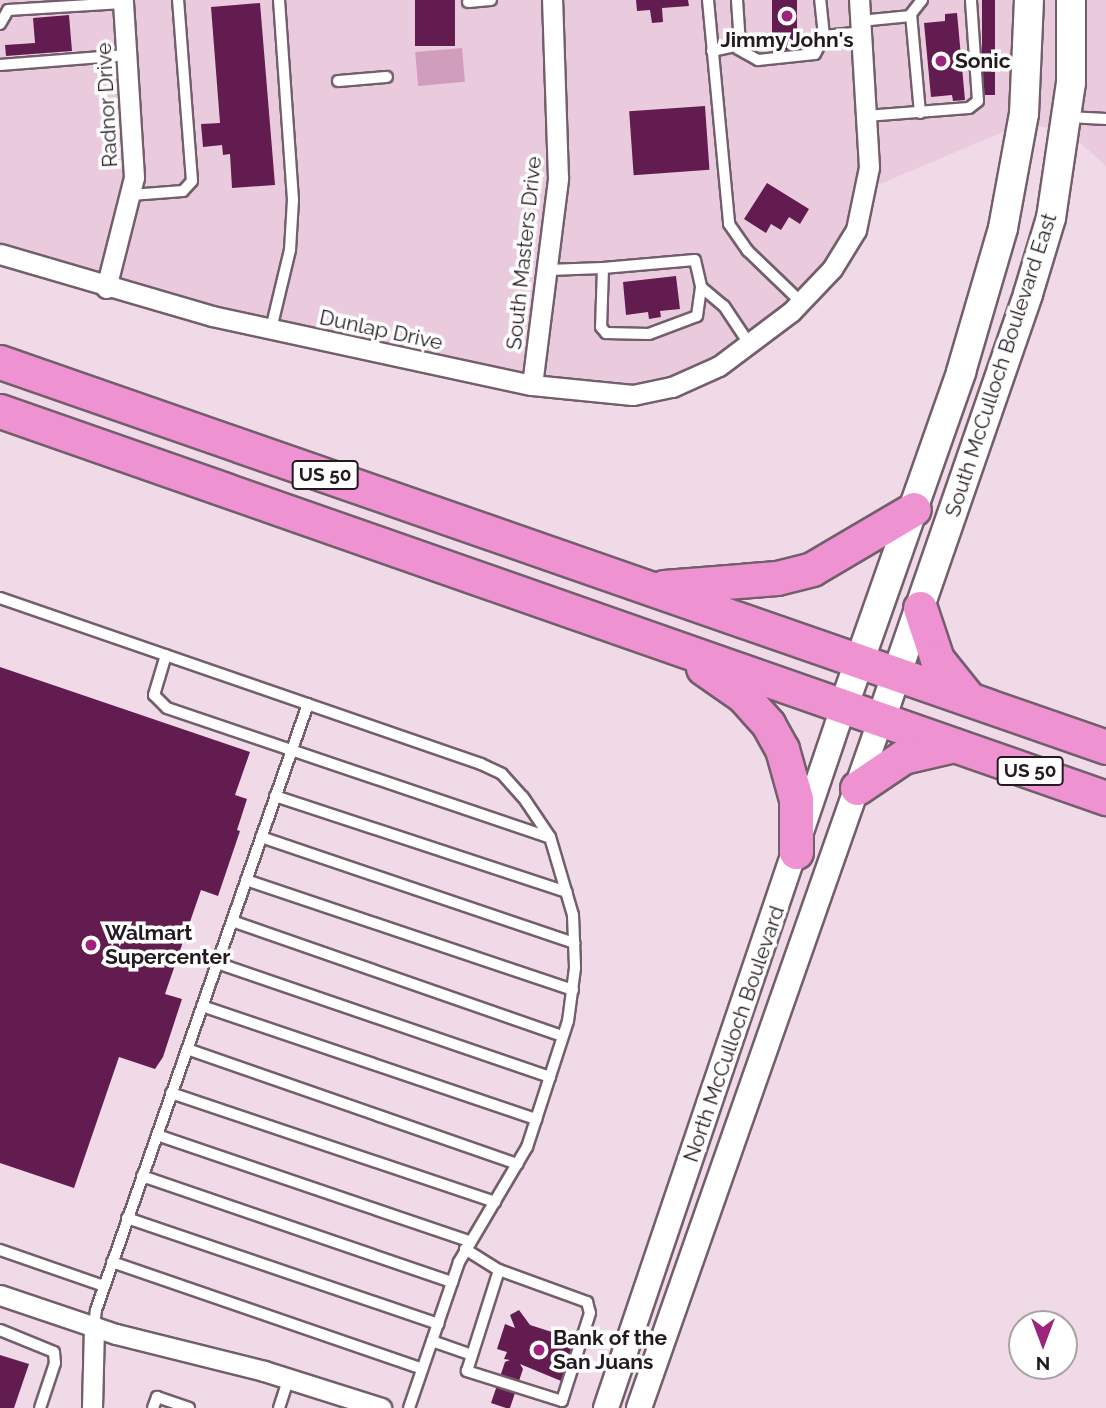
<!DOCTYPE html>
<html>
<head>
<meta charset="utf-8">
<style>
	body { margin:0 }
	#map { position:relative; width:1106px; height:1408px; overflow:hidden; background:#f1dae8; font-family:Raleway,sans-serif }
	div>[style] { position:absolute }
	.built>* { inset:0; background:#e9cbdd }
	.green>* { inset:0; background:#d19dbd; transform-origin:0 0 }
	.building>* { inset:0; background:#631c4f; transform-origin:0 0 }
	.roads { filter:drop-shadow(2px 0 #725f6b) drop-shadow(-2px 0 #725f6b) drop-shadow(0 2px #725f6b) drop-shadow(0 -2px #725f6b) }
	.service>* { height:10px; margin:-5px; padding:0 5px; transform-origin:5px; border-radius:5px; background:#fff }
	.minor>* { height:19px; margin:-9.5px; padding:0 9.5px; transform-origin:9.5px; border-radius:9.5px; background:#fff }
	.tertiary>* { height:24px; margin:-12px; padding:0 12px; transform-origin:12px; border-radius:12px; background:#fff }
	.secondary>* { height:28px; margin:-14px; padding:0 14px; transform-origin:14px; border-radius:14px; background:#fff }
	.trunk>* { height:33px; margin:-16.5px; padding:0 16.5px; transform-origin:16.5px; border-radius:16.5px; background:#ef92d2 }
	.dots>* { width:19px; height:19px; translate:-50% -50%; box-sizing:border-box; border:4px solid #fff; border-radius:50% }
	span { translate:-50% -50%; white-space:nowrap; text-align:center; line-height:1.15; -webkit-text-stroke:7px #fff; paint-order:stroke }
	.shield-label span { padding:2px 5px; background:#fff; border:2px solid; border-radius:5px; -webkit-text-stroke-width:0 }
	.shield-label { font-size:19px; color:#221a1f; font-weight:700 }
	.poi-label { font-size:21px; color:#221a1f; font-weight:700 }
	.left { translate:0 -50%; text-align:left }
	.street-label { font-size:21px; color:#221a1f }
	.north { position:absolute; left:1008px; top:1310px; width:70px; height:70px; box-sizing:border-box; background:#fff; border:2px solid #a7a3a5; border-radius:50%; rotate:180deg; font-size:19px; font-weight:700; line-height:28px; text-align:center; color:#221a1f }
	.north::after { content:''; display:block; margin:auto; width:24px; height:32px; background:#9d247d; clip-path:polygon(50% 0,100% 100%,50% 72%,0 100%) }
</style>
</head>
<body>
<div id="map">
	<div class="built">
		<i style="clip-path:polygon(0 0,1106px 0,1106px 166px,1066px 130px,1022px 124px,868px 189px,861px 219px,801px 302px,672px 387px,532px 385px,0 254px)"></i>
	</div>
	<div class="green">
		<i style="left:462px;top:48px;width:34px;height:47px;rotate:85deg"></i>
	</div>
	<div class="building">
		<i style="left:415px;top:0;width:40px;height:46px"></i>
		<i style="clip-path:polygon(636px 0,688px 0,689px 6px,662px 8px,663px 22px,652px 23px,650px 10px,637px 11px)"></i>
		<i style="left:772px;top:0;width:25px;height:51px"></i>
		<i style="left:982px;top:0;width:13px;height:95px"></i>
		<i style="clip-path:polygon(260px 3px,275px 185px,232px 188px,230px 154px,223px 155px,222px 145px,203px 147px,201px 124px,220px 123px,211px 7px)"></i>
		<i style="clip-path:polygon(957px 13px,965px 100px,953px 101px,952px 95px,931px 97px,924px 23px,945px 21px,945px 14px)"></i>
		<i style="clip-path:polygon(69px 15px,72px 51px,6px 56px,5px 45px,35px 43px,33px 18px)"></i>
		<i style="left:705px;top:106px;width:64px;height:76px;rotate:86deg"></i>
		<i style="clip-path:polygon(767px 183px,809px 209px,800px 224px,789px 217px,781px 230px,771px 224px,766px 233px,744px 219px)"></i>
		<i style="clip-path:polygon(676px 276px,680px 309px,660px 311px,661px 317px,649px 319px,648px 312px,626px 315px,623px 282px)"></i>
		<i style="clip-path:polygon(0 667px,250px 752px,235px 795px,247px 799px,237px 830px,240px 831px,218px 896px,201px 890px,165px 994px,182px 999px,163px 1057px,155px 1069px,119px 1057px,74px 1188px,0 1163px)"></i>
		<i style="clip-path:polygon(519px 1310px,530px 1325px,580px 1341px,566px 1383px,520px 1364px,523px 1369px,510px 1408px,506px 1408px,491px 1403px,505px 1362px,510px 1360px,504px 1359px,507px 1352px,497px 1349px,505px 1324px,515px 1328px,510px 1315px)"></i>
		<i style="clip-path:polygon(0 1355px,29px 1364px,14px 1408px,0 1408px)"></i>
	</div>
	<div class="roads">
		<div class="service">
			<i style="left:708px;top:0;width:225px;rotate:84.6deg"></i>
			<i style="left:729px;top:224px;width:33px;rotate:55deg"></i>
			<i style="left:748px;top:251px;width:74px;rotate:43.9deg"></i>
			<i style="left:468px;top:2px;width:23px;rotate:-5deg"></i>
			<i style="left:860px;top:21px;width:51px;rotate:-5.6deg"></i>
			<i style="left:0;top:24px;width:16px;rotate:-60deg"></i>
			<i style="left:8px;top:10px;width:115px;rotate:-3.5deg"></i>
			<i style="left:824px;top:36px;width:37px;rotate:-6deg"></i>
			<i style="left:738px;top:49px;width:23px;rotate:29deg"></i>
			<i style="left:758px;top:60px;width:57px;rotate:-6deg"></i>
			<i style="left:815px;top:54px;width:20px;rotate:-63deg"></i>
			<i style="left:824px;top:36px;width:36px;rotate:-96deg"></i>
			<i style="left:712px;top:51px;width:29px;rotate:-12deg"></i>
			<i style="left:740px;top:45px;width:45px;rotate:-93.8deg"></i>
			<i style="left:0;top:65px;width:127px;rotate:-4.5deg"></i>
			<i style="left:338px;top:81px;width:49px;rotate:-4.7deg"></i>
			<i style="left:920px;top:113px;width:99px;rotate:-95.2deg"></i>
			<i style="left:911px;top:14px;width:18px;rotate:-52deg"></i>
			<i style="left:866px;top:116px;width:103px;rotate:-4.4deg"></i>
			<i style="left:969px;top:108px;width:11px;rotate:-38deg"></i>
			<i style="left:978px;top:101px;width:101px;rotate:-94deg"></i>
			<i style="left:1068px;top:117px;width:38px;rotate:3deg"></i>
			<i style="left:131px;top:195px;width:52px;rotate:-4.4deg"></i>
			<i style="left:183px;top:191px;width:13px;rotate:-48deg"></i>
			<i style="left:192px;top:181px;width:182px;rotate:-94.4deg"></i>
			<i style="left:603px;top:268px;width:92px;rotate:-5deg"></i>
			<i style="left:695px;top:260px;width:28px;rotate:77deg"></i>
			<i style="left:548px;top:270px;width:55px;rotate:-2.1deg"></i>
			<i style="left:603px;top:268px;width:59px;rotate:91.9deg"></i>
			<i style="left:601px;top:327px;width:8px;rotate:50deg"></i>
			<i style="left:606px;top:333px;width:43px;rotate:1.3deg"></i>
			<i style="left:649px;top:334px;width:51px;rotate:-20.6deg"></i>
			<i style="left:697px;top:316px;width:29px;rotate:-82deg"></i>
			<i style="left:701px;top:287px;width:30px;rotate:40deg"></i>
			<i style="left:724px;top:306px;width:47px;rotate:56.3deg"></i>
			<i style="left:271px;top:329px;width:81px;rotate:-76.5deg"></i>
			<i style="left:290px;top:250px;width:50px;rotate:-86.6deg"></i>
			<i style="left:293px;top:200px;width:200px;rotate:-94deg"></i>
			<i style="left:0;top:598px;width:509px;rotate:19.04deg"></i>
			<i style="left:481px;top:764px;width:23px;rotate:25deg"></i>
			<i style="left:502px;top:774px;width:31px;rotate:48deg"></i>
			<i style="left:523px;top:797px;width:48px;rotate:56deg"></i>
			<i style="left:550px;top:837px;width:81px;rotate:73.6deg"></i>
			<i style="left:573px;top:915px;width:53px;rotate:87.8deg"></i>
			<i style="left:575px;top:968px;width:53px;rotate:97.5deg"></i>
			<i style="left:568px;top:1021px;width:133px;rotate:108deg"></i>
			<i style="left:527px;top:1147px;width:134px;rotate:120.6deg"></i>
			<i style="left:459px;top:1262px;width:154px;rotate:108.9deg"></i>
			<i style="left:166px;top:655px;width:42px;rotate:106.7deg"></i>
			<i style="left:154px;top:695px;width:18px;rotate:45deg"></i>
			<i style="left:167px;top:708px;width:403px;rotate:18.7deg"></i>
			<i style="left:275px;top:796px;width:307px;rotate:18.2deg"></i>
			<i style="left:261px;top:837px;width:331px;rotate:18.7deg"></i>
			<i style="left:246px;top:880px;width:345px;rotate:18.6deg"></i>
			<i style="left:232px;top:921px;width:350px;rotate:19.2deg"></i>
			<i style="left:217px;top:963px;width:352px;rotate:18.9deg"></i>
			<i style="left:202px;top:1006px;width:353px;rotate:18.7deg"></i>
			<i style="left:187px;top:1049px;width:350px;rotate:19.2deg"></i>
			<i style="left:171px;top:1093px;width:342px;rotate:18.6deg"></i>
			<i style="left:157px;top:1135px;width:330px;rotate:18.8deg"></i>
			<i style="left:142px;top:1176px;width:328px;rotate:18.9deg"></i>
			<i style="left:127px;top:1218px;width:329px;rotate:18.8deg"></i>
			<i style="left:465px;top:1249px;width:40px;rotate:32deg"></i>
			<i style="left:499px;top:1270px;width:94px;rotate:20deg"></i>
			<i style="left:587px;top:1302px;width:11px;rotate:75deg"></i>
			<i style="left:590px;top:1313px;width:92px;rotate:107.7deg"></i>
			<i style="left:562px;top:1401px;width:100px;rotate:-162.5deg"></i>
			<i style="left:467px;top:1371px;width:106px;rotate:-72.4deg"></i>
			<i style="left:0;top:1250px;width:110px;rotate:19.1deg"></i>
			<i style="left:112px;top:1262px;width:328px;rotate:19deg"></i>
			<i style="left:94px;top:1326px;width:16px;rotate:-83deg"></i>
			<i style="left:96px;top:1310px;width:642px;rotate:-70.72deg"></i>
			<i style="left:0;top:1330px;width:58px;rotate:22.2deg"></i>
			<i style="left:54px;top:1352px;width:11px;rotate:85deg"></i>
			<i style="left:55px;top:1363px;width:47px;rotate:108.4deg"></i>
			<i style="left:432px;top:1341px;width:42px;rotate:19.3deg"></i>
			<i style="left:153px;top:1408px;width:12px;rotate:-70deg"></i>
			<i style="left:157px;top:1397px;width:34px;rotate:19deg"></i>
			<i style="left:279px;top:1408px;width:32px;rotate:-72deg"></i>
		</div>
		<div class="minor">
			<i style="left:0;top:254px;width:221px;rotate:16.3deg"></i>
			<i style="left:212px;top:316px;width:327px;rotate:12.2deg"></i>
			<i style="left:532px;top:385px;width:101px;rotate:5.7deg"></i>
			<i style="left:633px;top:395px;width:40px;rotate:-12deg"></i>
			<i style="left:672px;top:387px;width:51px;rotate:-24.1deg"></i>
			<i style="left:719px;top:366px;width:90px;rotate:-36.9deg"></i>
			<i style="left:791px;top:312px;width:59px;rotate:-46.4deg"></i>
			<i style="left:832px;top:269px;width:46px;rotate:-58.4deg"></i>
			<i style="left:856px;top:230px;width:64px;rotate:-78.3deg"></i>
			<i style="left:869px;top:167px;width:167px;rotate:-93.4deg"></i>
			<i style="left:106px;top:288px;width:114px;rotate:-75.8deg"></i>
			<i style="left:134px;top:177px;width:177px;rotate:-93.6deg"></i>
			<i style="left:532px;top:385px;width:209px;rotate:-82.8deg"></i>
			<i style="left:558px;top:178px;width:178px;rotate:-91.9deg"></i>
			<i style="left:0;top:1295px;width:122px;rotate:18.6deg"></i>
			<i style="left:116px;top:1334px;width:153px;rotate:14deg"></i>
			<i style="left:264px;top:1371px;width:123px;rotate:17.5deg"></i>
			<i style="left:92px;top:1408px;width:82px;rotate:-88.6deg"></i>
		</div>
		<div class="tertiary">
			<i style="left:606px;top:1408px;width:742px;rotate:-71.3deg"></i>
			<i style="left:639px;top:1408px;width:730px;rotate:-70.65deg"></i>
		</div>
		<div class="secondary">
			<i style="left:844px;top:705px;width:353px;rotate:-70.6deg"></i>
			<i style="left:961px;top:372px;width:150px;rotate:-73.7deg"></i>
			<i style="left:1003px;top:228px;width:116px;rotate:-79.6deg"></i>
			<i style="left:1024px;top:114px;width:114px;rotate:-87.5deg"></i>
			<i style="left:881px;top:719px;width:450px;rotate:-70.9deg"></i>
			<i style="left:1028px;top:294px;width:79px;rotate:-73.2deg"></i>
			<i style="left:1051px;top:218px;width:136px;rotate:-81.6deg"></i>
			<i style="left:1071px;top:83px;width:83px;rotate:-90deg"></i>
		</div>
		<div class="trunk">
			<i style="left:0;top:362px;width:1171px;rotate:19.19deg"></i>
			<i style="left:0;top:411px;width:1172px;rotate:19.29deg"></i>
			<i style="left:664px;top:587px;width:113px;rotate:-4.6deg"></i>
			<i style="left:777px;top:578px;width:36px;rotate:-14deg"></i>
			<i style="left:812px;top:569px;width:118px;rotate:-30.5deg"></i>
			<i style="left:920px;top:608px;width:54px;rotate:71.6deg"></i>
			<i style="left:937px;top:659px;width:51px;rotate:51.3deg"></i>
			<i style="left:703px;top:668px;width:49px;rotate:35deg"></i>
			<i style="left:743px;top:696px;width:38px;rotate:48deg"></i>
			<i style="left:768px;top:724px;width:29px;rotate:61deg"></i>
			<i style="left:782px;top:749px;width:52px;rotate:74.4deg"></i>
			<i style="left:796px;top:799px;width:53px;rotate:90deg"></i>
			<i style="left:857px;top:788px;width:55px;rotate:-34deg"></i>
			<i style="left:903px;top:757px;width:52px;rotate:-13.2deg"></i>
		</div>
	</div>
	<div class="dots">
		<i style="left:787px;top:16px;background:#9d247d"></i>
		<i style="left:941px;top:61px;background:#9d247d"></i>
		<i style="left:91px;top:945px;background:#9d247d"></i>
		<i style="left:539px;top:1350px;background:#9d247d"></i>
	</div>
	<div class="shield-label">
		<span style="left:325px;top:475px">US 50</span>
		<span style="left:1030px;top:771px">US 50</span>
	</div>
	<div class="poi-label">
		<span style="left:787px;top:40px">Jimmy John's</span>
		<span class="left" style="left:955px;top:61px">Sonic</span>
		<span class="left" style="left:105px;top:945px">Walmart<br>Supercenter</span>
		<span class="left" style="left:553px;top:1350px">Bank of the<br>San Juans</span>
	</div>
	<div class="street-label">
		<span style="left:107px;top:105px;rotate:-93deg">Radnor Drive</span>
		<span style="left:524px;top:253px;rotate:-84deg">South Masters Drive</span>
		<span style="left:381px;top:330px;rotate:12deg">Dunlap Drive</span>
		<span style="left:1001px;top:365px;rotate:-72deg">South McCulloch Boulevard East</span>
		<span style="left:734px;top:1034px;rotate:-71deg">North McCulloch Boulevard</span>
	</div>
	<div class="north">N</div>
</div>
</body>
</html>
